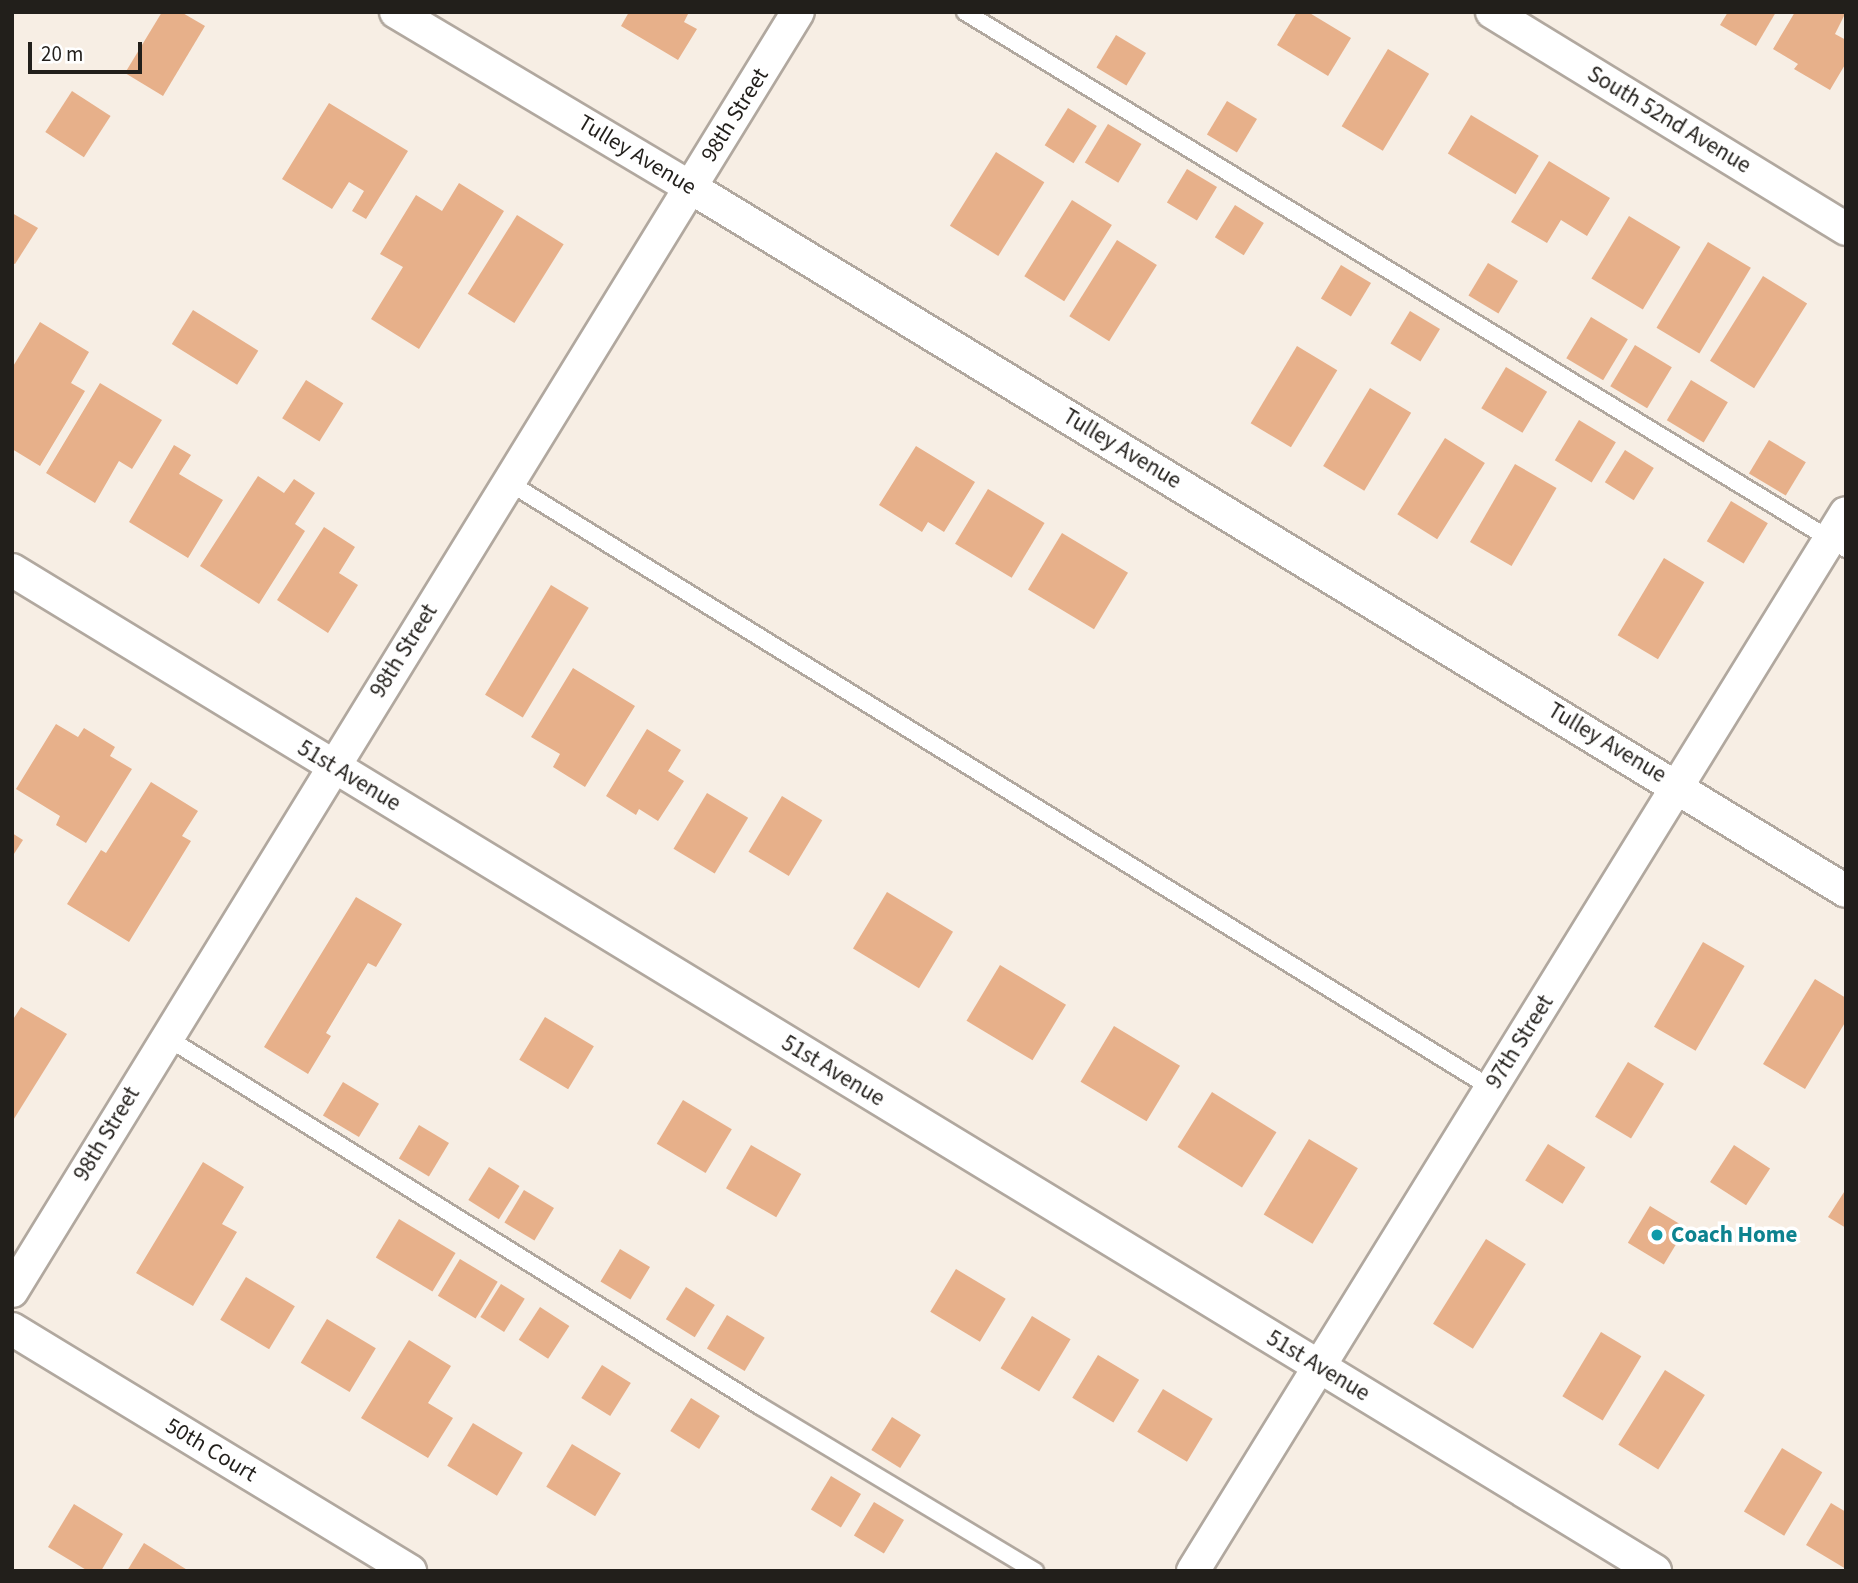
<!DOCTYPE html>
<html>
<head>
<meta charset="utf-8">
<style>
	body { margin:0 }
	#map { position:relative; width:1858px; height:1583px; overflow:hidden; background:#f7eee4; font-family:"Source Sans 3",sans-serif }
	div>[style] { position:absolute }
	.building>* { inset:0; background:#e7b08a; transform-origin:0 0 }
	.roads { filter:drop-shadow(2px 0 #b1a89f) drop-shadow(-2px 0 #b1a89f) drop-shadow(0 2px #b1a89f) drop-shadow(0 -2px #b1a89f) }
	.service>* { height:16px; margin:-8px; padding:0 8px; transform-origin:8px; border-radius:8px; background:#fff }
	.minor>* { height:32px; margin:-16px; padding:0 16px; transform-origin:16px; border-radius:16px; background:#fff }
	.dots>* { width:19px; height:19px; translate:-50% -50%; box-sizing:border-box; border:4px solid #fff; border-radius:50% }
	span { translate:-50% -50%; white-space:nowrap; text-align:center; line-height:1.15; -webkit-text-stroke:7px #fff; paint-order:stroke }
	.street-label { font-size:23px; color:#221f1b }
	.culture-label { font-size:23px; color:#0d838f; font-weight:700 }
	.left { translate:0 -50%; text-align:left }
	.frame { position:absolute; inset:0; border:14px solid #221f1b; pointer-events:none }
	.scale { position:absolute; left:28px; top:42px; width:114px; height:32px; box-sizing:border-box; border:4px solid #221f1b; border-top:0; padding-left:9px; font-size:21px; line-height:24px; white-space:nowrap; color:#221f1b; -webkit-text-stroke:5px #fff; paint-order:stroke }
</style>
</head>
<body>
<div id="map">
	<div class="building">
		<i style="clip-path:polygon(162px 12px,181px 12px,205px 26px,163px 96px,125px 73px)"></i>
		<i style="clip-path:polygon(629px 12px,689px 12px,684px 22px,697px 29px,678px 60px,621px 26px)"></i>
		<i style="clip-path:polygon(1297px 12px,1308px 12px,1351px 38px,1328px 76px,1277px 45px)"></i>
		<i style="clip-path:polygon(1728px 12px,1776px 12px,1756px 46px,1720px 25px)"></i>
		<i style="clip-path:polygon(1795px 12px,1846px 12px,1835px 34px,1846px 40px,1846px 63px,1830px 90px,1794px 69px,1798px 64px,1773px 49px)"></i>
		<i style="left:1116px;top:35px;width:35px;height:38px;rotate:31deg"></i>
		<i style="left:1388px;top:49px;width:48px;height:90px;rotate:31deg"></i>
		<i style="left:72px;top:91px;width:46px;height:49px;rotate:33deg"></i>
		<i style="left:1227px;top:101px;width:35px;height:39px;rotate:31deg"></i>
		<i style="clip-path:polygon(329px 103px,408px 151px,366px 219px,352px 211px,364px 191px,349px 182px,332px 209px,282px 179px)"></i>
		<i style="left:1068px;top:108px;width:34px;height:44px;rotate:32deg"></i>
		<i style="left:1471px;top:115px;width:79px;height:45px;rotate:31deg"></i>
		<i style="left:1108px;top:124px;width:39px;height:45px;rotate:31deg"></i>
		<i style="left:996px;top:152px;width:57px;height:87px;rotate:32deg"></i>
		<i style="clip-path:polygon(1549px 161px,1610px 198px,1587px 236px,1561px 220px,1547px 243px,1511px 222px)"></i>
		<i style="left:1187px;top:169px;width:35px;height:39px;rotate:31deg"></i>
		<i style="clip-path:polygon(459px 183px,504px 211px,419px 349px,371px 319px,403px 267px,380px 254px,416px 195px,442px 211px)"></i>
		<i style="left:1072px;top:200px;width:47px;height:90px;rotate:32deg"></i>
		<i style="left:1235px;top:205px;width:34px;height:38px;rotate:32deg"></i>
		<i style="clip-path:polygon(12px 213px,38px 228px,15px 264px,12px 263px)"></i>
		<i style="left:517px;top:215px;width:55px;height:93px;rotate:32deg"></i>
		<i style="left:1629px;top:216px;width:60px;height:73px;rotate:31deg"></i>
		<i style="left:1117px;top:240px;width:47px;height:90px;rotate:32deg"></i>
		<i style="left:1708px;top:242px;width:50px;height:100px;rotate:31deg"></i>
		<i style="left:1488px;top:263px;width:35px;height:38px;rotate:31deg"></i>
		<i style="left:1341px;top:265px;width:35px;height:39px;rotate:31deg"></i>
		<i style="left:1763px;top:276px;width:52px;height:100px;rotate:32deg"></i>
		<i style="left:193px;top:310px;width:77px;height:40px;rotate:32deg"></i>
		<i style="left:1410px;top:311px;width:35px;height:38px;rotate:31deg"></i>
		<i style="left:1591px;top:317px;width:43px;height:48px;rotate:31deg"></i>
		<i style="clip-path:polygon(40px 322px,89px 352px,71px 383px,85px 391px,40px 466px,12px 449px,12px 368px)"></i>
		<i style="left:1635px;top:345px;width:43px;height:48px;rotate:31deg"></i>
		<i style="left:1297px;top:346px;width:47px;height:90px;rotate:31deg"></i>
		<i style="left:1506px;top:367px;width:48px;height:48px;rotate:31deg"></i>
		<i style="left:306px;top:380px;width:44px;height:45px;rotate:32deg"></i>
		<i style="left:1691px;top:380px;width:43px;height:47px;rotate:31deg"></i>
		<i style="clip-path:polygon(100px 383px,162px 420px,132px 469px,119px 461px,95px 503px,46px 473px)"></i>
		<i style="left:1370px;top:388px;width:48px;height:91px;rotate:31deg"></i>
		<i style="left:1579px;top:420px;width:43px;height:47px;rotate:31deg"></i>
		<i style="left:1445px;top:438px;width:47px;height:90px;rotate:32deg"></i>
		<i style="left:1769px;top:440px;width:43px;height:39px;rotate:31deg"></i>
		<i style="clip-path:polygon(174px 445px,191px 455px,179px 474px,223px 500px,188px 558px,129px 522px)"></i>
		<i style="clip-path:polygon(916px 446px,975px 482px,944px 532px,928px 522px,922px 532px,879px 505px)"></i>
		<i style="left:1625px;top:450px;width:34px;height:38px;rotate:32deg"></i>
		<i style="left:1515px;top:464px;width:48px;height:90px;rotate:30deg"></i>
		<i style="clip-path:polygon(258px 476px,284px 493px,294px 479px,315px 493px,295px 524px,305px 531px,259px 604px,200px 566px)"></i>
		<i style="left:988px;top:489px;width:66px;height:64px;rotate:31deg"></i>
		<i style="left:1731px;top:501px;width:43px;height:47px;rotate:31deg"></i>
		<i style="clip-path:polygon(324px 527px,355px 547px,339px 573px,358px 585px,328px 633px,277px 600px)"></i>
		<i style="left:1062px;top:533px;width:77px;height:66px;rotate:31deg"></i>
		<i style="left:1664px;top:558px;width:47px;height:90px;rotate:31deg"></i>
		<i style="left:551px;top:585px;width:44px;height:128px;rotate:31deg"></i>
		<i style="clip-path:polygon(573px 668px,635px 706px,585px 787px,553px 767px,560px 754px,531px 737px)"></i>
		<i style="clip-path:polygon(56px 724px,78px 737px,84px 728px,115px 747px,110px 756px,132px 769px,86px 843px,56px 825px,60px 816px,16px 789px)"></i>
		<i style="clip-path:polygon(647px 729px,681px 750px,668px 771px,684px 781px,658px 821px,639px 809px,636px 815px,606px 796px)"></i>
		<i style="clip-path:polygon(151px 782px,198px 811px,182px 836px,191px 841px,129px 942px,67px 904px,101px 850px,106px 853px)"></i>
		<i style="left:707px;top:793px;width:48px;height:65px;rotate:31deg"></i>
		<i style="left:782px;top:796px;width:47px;height:65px;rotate:31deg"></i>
		<i style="clip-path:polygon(12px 833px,23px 840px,12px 857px)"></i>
		<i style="left:887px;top:892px;width:77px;height:66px;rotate:31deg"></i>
		<i style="clip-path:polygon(356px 897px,402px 924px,376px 967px,368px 963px,326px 1033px,331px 1036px,308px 1074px,264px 1047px)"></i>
		<i style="left:1703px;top:942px;width:48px;height:98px;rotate:30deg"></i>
		<i style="left:1000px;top:965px;width:77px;height:65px;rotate:31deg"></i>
		<i style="clip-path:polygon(1815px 979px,1846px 998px,1846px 1021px,1805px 1089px,1763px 1064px)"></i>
		<i style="clip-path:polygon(21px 1007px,67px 1034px,12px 1122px,12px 1021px)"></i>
		<i style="left:545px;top:1017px;width:57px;height:50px;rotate:31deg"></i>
		<i style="left:1114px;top:1026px;width:77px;height:65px;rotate:31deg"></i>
		<i style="left:1628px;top:1062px;width:42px;height:64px;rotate:31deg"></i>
		<i style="left:343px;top:1082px;width:42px;height:39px;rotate:31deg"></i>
		<i style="left:1212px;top:1092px;width:76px;height:65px;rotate:32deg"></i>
		<i style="left:683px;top:1100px;width:57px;height:51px;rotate:31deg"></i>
		<i style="left:419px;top:1125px;width:35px;height:39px;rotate:31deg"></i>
		<i style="left:1309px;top:1139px;width:57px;height:88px;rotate:31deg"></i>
		<i style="left:1548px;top:1144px;width:44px;height:43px;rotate:32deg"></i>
		<i style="left:751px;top:1145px;width:58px;height:50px;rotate:30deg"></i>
		<i style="left:1734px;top:1145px;width:43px;height:44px;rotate:33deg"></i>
		<i style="clip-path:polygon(203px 1162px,244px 1187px,222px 1224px,237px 1232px,193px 1306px,136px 1273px)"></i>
		<i style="left:489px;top:1167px;width:36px;height:39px;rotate:32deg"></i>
		<i style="clip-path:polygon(1846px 1189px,1846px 1228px,1828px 1217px)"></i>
		<i style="left:524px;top:1190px;width:35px;height:38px;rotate:31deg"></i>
		<i style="left:1650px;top:1206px;width:42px;height:43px;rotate:31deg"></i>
		<i style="left:399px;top:1219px;width:66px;height:45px;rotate:31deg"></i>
		<i style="left:1486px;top:1239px;width:47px;height:100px;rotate:32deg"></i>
		<i style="left:620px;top:1249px;width:35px;height:38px;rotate:31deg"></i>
		<i style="left:460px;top:1259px;width:44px;height:43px;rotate:31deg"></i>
		<i style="left:956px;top:1269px;width:58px;height:50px;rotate:31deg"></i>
		<i style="left:246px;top:1277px;width:57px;height:50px;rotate:31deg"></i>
		<i style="left:501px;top:1284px;width:28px;height:39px;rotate:32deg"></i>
		<i style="left:686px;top:1287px;width:34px;height:38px;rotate:32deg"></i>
		<i style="left:540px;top:1307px;width:35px;height:39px;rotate:33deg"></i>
		<i style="left:727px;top:1315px;width:44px;height:39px;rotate:31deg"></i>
		<i style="left:1032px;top:1316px;width:45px;height:61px;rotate:31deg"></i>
		<i style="left:327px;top:1319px;width:57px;height:51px;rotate:31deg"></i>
		<i style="left:1601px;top:1332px;width:47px;height:75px;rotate:31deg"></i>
		<i style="clip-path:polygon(409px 1340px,451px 1366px,428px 1403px,453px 1418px,428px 1458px,361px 1418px)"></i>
		<i style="left:1098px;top:1355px;width:48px;height:50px;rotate:31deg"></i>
		<i style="left:602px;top:1365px;width:34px;height:39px;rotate:32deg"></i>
		<i style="left:1665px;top:1370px;width:47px;height:88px;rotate:32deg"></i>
		<i style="left:1163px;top:1389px;width:58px;height:50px;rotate:31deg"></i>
		<i style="left:691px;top:1398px;width:34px;height:39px;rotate:32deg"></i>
		<i style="left:892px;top:1417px;width:34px;height:39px;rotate:32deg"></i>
		<i style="left:473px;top:1423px;width:58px;height:50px;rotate:31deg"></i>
		<i style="left:572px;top:1444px;width:57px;height:50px;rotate:31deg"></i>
		<i style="left:1782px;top:1448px;width:47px;height:74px;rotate:31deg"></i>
		<i style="left:831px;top:1476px;width:35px;height:39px;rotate:31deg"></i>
		<i style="left:874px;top:1502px;width:35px;height:39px;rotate:31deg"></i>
		<i style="clip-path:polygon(1831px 1503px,1846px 1512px,1846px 1569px,1806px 1545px)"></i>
		<i style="clip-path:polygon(74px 1504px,123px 1534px,101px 1571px,88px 1571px,48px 1547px)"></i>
		<i style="clip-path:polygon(144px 1543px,189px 1571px,127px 1571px)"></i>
	</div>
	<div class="roads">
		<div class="service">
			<i style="left:965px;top:12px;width:1032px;rotate:31.36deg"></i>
			<i style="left:508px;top:482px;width:1155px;rotate:31.65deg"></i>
			<i style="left:166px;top:1037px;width:699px;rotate:31.85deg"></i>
			<i style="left:760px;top:1406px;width:321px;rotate:31deg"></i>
		</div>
		<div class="minor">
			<i style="left:396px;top:12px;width:342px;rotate:30.8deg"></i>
			<i style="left:690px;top:187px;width:1353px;rotate:31.34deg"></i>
			<i style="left:1492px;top:12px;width:415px;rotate:31.5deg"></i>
			<i style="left:12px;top:570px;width:1924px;rotate:31.35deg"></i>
			<i style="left:12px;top:1291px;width:1501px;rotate:-58.43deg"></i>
			<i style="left:12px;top:1329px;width:466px;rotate:31.3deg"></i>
			<i style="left:1193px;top:1571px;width:1243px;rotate:-58.32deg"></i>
		</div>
	</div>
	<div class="dots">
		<i style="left:1657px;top:1235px;background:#0f9aa8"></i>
	</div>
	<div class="street-label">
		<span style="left:735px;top:115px;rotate:-58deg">98th Street</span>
		<span style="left:1669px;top:120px;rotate:31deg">South 52nd Avenue</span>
		<span style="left:637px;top:155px;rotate:31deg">Tulley Avenue</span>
		<span style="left:1122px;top:449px;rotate:31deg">Tulley Avenue</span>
		<span style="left:404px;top:651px;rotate:-58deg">98th Street</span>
		<span style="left:1607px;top:743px;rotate:31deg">Tulley Avenue</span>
		<span style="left:349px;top:776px;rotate:31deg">51st Avenue</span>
		<span style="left:1520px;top:1042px;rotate:-58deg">97th Street</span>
		<span style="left:833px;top:1071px;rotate:31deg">51st Avenue</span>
		<span style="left:107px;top:1134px;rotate:-59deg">98th Street</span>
		<span style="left:1318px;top:1366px;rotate:31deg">51st Avenue</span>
		<span style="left:211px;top:1450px;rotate:31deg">50th Court</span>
	</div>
	<div class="culture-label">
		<span class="left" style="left:1671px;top:1235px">Coach Home</span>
	</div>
	<div class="frame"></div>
	<div class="scale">20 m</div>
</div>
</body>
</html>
